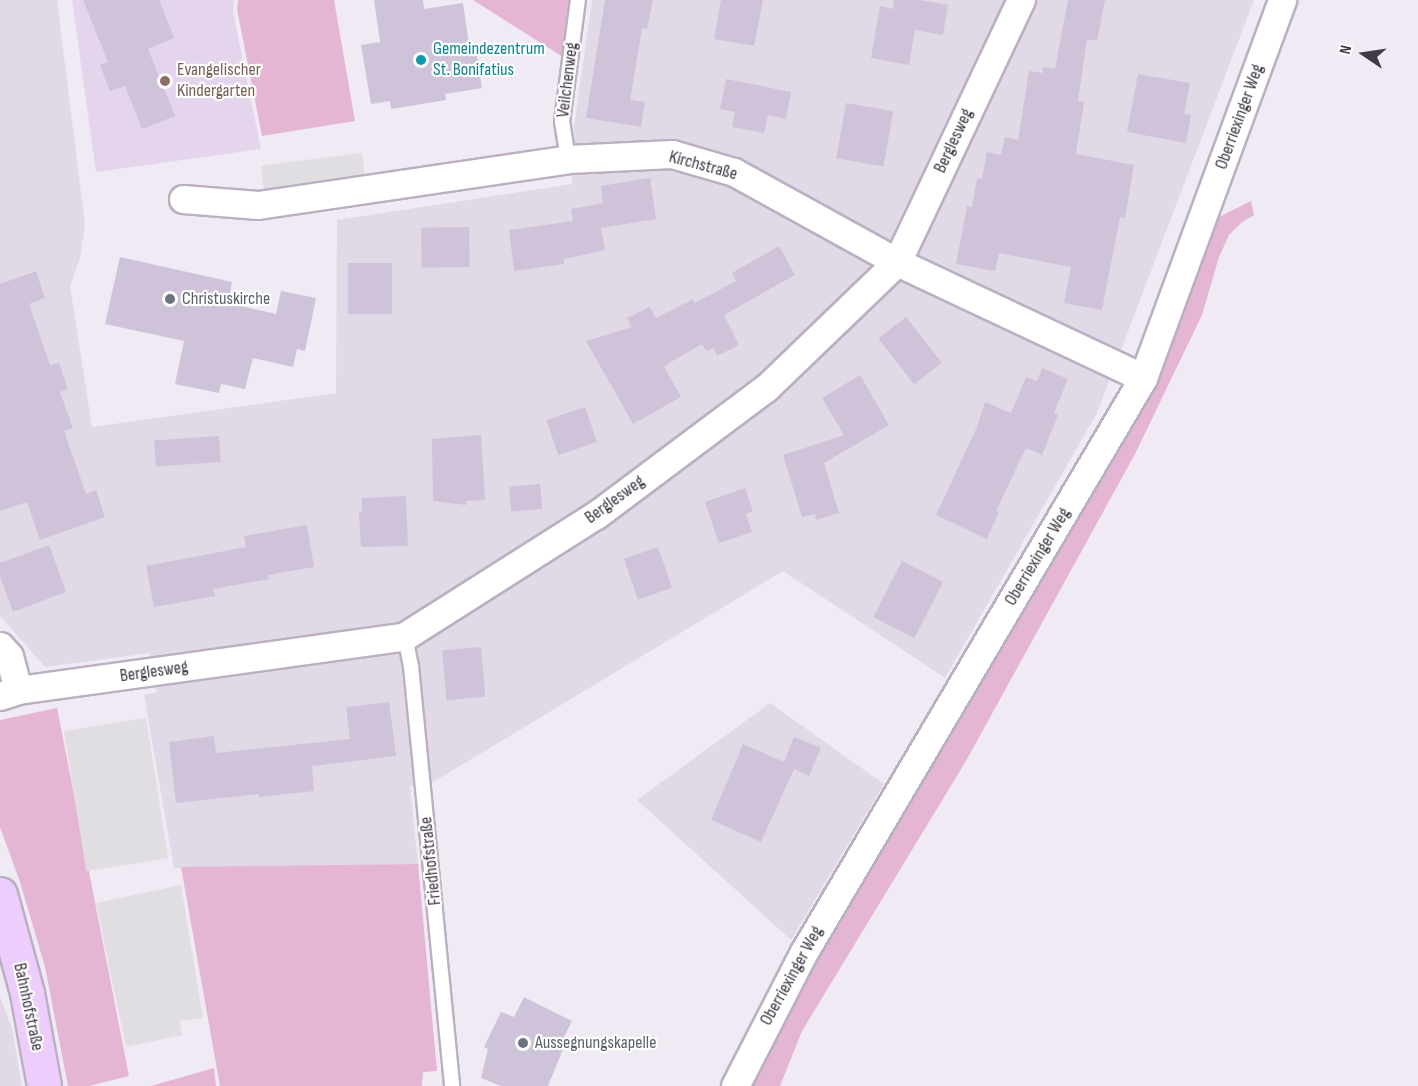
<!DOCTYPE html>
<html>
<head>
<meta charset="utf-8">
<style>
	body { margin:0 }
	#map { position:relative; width:1418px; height:1086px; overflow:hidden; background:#f0eaf4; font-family:"Sofia Sans Condensed",sans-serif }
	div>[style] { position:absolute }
	.residential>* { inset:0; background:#e2d9e7 }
	.education>* { inset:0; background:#e4d5ec }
	.green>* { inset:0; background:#e5b6d3 }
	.parking>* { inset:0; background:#e1dee3; transform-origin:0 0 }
	.building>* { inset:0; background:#cec3d8; transform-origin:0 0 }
	.roads { filter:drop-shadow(2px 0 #bab0c2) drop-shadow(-2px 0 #bab0c2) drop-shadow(0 2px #bab0c2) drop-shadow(0 -2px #bab0c2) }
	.service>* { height:14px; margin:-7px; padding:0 7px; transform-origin:7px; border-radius:7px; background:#fff }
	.minor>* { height:27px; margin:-13.5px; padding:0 13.5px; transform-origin:13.5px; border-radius:13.5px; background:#fff }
	.secondary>* { height:33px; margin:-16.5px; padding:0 16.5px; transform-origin:16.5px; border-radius:16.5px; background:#eccdfb }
	.dots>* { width:16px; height:16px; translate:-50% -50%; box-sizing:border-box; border:3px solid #fff; border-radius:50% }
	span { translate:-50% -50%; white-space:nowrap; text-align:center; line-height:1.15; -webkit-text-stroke:4.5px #fff; paint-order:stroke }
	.culture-label { font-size:18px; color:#0d838f }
	.left { translate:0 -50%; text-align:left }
	.education-label { font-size:18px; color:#785e54 }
	.street-label { font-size:18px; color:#403947 }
	.worship-label { font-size:18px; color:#5b616d }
	.north { position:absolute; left:1334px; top:24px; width:60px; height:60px; -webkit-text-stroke:4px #fff; paint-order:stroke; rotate:283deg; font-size:16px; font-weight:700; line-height:24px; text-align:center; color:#403947 }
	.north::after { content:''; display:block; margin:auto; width:21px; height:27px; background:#403947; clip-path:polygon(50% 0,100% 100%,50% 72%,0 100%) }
</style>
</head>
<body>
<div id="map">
	<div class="residential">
		<i style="clip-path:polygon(0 0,57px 0,85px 225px,80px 258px,70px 286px,92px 427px,336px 393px,337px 220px,572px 184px,574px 127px,592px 0,1254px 0,1097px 413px,945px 678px,783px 571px,430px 784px,410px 786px,418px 864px,174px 868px,144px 695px,157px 692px,150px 653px,45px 667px,0 616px)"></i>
		<i style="clip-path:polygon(770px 703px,884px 784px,791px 940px,637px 800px)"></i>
		<i style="clip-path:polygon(0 997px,12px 1028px,22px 1086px,0 1086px)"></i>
	</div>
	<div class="education">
		<i style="clip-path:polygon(72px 0,234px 0,233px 12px,261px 149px,96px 172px)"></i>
	</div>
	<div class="green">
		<i style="clip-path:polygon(238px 0,334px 0,355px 121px,262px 136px,237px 9px)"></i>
		<i style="clip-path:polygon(473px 0,570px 0,563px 57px)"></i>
		<i style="clip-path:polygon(1290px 0,1298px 0,1231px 186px,1227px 183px)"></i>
		<i style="clip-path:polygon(1251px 201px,1254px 215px,1242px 222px,1229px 235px,1219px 257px,1202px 315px,1135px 454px,966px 761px,802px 1031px,780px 1086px,753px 1086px,817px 960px,1139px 410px,1211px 226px,1219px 217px)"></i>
		<i style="clip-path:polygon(57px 708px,129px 1076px,89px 1086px,68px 1086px,45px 967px,20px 882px,0 827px,0 720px)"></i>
		<i style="clip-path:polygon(418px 864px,437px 1071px,423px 1072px,422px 1086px,220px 1086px,181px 867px)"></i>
		<i style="clip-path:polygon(214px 1068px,216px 1086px,151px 1086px)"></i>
	</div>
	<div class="parking">
		<i style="left:362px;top:153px;width:24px;height:102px;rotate:83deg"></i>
		<i style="left:146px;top:718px;width:142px;height:83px;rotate:81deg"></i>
		<i style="clip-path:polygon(181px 885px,203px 1018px,180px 1021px,182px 1035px,126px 1047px,96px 903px)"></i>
	</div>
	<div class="building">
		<i style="clip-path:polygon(83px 0,159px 0,174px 38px,148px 49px,175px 116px,142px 129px,125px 86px,110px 91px,100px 65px,108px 62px)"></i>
		<i style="clip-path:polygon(374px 0,423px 0,424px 9px,463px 3px,470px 51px,476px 50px,482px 88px,445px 94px,446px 100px,391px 109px,390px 101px,371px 104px,361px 45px,380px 42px)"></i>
		<i style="clip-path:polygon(605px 0,653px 0,647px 29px,642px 28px,630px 100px,645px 102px,641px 127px,586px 118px)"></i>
		<i style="clip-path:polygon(721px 0,763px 0,754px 46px,714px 39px)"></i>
		<i style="clip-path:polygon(894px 0,919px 0,948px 5px,943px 35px,915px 30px,909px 65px,871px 58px,880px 6px,893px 9px)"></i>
		<i style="clip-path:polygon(1068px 0,1105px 0,1097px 41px,1087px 39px,1078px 101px,1084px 102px,1076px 154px,1134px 165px,1125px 218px,1120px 217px,1102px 310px,1064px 303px,1071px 267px,999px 253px,995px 271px,956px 264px,967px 206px,972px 207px,977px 178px,982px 179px,987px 152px,1001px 155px,1005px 137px,1018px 140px,1029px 71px,1043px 73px,1043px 67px,1055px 69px)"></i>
		<i style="clip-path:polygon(1138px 74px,1190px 83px,1184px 114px,1191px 115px,1186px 143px,1127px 132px)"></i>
		<i style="clip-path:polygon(726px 79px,791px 92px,786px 119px,768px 115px,764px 133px,732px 127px,735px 112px,720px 109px)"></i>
		<i style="left:846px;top:103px;width:48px;height:56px;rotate:10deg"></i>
		<i style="clip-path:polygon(650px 178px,656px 219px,601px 228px,605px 250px,564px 259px,564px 264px,514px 271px,509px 230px,573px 221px,571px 209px,603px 203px,601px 186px)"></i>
		<i style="left:469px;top:227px;width:40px;height:48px;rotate:89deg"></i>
		<i style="clip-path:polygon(779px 246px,795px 275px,724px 315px,739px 345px,717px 356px,713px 348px,706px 351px,702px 344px,664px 366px,681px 397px,633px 424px,586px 341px,632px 327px,627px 318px,650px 307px,656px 318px,693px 299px,695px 303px,736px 281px,732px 273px)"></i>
		<i style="clip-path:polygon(120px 257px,232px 282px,228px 303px,276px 314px,281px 291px,316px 298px,305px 351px,297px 349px,293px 367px,253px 358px,245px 389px,221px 384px,219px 393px,175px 384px,184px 341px,105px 324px)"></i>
		<i style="left:348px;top:263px;width:44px;height:51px"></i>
		<i style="clip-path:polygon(36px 271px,45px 298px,29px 304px,50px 365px,59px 363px,68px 389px,60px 392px,73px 428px,64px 431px,86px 494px,96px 490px,105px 517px,40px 540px,27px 502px,0 511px,0 284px)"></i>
		<i style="left:906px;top:317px;width:58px;height:35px;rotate:52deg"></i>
		<i style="clip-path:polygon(1042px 368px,1068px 379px,1054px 413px,1058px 415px,1042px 455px,1026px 448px,996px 511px,999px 512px,987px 539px,936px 515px,977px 427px,985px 402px,1011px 413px,1026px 377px,1037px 381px)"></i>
		<i style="clip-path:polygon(860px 375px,889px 425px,824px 463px,839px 513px,816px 520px,815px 514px,802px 517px,783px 455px,844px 435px,822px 398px)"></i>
		<i style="left:585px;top:407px;width:37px;height:41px;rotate:71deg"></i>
		<i style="clip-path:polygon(481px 435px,485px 500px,466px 501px,466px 505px,433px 501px,432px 439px)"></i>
		<i style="left:219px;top:436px;width:26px;height:65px;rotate:86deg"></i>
		<i style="left:540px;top:484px;width:25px;height:31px;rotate:85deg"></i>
		<i style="clip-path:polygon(745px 488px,753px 511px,746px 514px,752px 532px,719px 543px,705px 502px)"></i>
		<i style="clip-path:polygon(406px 496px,408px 546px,361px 547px,359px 512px,362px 512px,362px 498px)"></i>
		<i style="clip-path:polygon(307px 525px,314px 567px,268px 575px,269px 579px,213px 589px,215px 596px,154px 607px,146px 566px,246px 547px,244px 536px)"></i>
		<i style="clip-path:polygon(49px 545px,66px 592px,13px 612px,0 576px,0 563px)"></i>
		<i style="left:658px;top:547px;width:43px;height:36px;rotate:71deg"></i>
		<i style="left:902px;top:561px;width:46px;height:63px;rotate:27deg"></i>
		<i style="left:481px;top:647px;width:50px;height:39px;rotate:85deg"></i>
		<i style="clip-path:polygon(389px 702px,396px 756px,312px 766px,314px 791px,259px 797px,259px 794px,176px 803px,169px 742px,214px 736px,216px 753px,350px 739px,346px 707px)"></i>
		<i style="clip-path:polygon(794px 737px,821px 748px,809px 776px,794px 769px,761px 842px,711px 820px,743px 744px,784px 762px)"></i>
		<i style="clip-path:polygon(524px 997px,572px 1021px,559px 1047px,563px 1049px,548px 1086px,501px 1086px,481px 1078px,488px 1049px,484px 1047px,501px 1012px,514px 1017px)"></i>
	</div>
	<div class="roads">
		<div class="service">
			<i style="left:568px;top:159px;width:38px;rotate:-99deg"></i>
			<i style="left:562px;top:121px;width:122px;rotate:-82.5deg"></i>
			<i style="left:405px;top:636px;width:31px;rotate:79deg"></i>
			<i style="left:411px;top:666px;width:422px;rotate:84.4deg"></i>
		</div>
		<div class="minor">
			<i style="left:183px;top:199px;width:75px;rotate:4.6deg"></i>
			<i style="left:258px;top:205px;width:313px;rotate:-8.4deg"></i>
			<i style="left:568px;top:159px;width:104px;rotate:-2.8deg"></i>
			<i style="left:672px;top:154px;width:65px;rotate:16.2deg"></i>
			<i style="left:734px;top:172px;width:186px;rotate:28.9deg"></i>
			<i style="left:897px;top:262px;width:272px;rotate:25.2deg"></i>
			<i style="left:0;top:646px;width:13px;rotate:48deg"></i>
			<i style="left:9px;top:656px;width:35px;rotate:75deg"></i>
			<i style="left:0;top:696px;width:19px;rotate:-18deg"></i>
			<i style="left:18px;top:690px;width:391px;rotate:-7.9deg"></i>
			<i style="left:405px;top:636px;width:226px;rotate:-32.4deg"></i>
			<i style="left:596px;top:515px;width:212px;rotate:-36.8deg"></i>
			<i style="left:766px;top:388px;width:182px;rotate:-43.9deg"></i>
			<i style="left:897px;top:262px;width:290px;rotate:-64.7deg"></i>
			<i style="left:735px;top:1086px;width:151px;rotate:-62.8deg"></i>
			<i style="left:804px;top:952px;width:667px;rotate:-59.43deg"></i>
			<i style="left:1143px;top:378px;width:403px;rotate:-69.8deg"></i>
		</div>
		<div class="secondary">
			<i style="left:0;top:894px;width:103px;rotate:74.7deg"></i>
			<i style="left:27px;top:993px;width:95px;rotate:79.6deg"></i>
		</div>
	</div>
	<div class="dots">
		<i style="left:421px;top:60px;background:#0f9aa8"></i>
		<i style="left:165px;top:81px;background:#8d6e63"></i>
		<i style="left:170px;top:299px;background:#6b7280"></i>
		<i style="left:523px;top:1043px;background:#6b7280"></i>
	</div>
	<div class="culture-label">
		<span class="left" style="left:433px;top:60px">Gemeindezentrum<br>St. Bonifatius</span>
	</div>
	<div class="education-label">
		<span class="left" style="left:177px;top:81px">Evangelischer<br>Kindergarten</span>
	</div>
	<div class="street-label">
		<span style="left:568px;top:80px;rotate:-83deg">Veilchenweg</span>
		<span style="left:1240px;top:117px;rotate:-70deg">Oberriexinger Weg</span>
		<span style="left:954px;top:141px;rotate:-65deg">Berglesweg</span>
		<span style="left:703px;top:166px;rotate:15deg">Kirchstraße</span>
		<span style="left:615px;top:500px;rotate:-36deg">Berglesweg</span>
		<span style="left:1038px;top:557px;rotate:-59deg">Oberriexinger Weg</span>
		<span style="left:154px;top:672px;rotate:-8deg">Berglesweg</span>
		<span style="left:431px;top:861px;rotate:-96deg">Friedhofstraße</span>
		<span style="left:792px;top:976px;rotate:-61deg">Oberriexinger Weg</span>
		<span style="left:28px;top:1007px;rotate:78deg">Bahnhofstraße</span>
	</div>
	<div class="worship-label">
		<span class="left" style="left:182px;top:299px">Christuskirche</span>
		<span class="left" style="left:535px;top:1043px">Aussegnungskapelle</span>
	</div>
	<div class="north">N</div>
</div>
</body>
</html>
